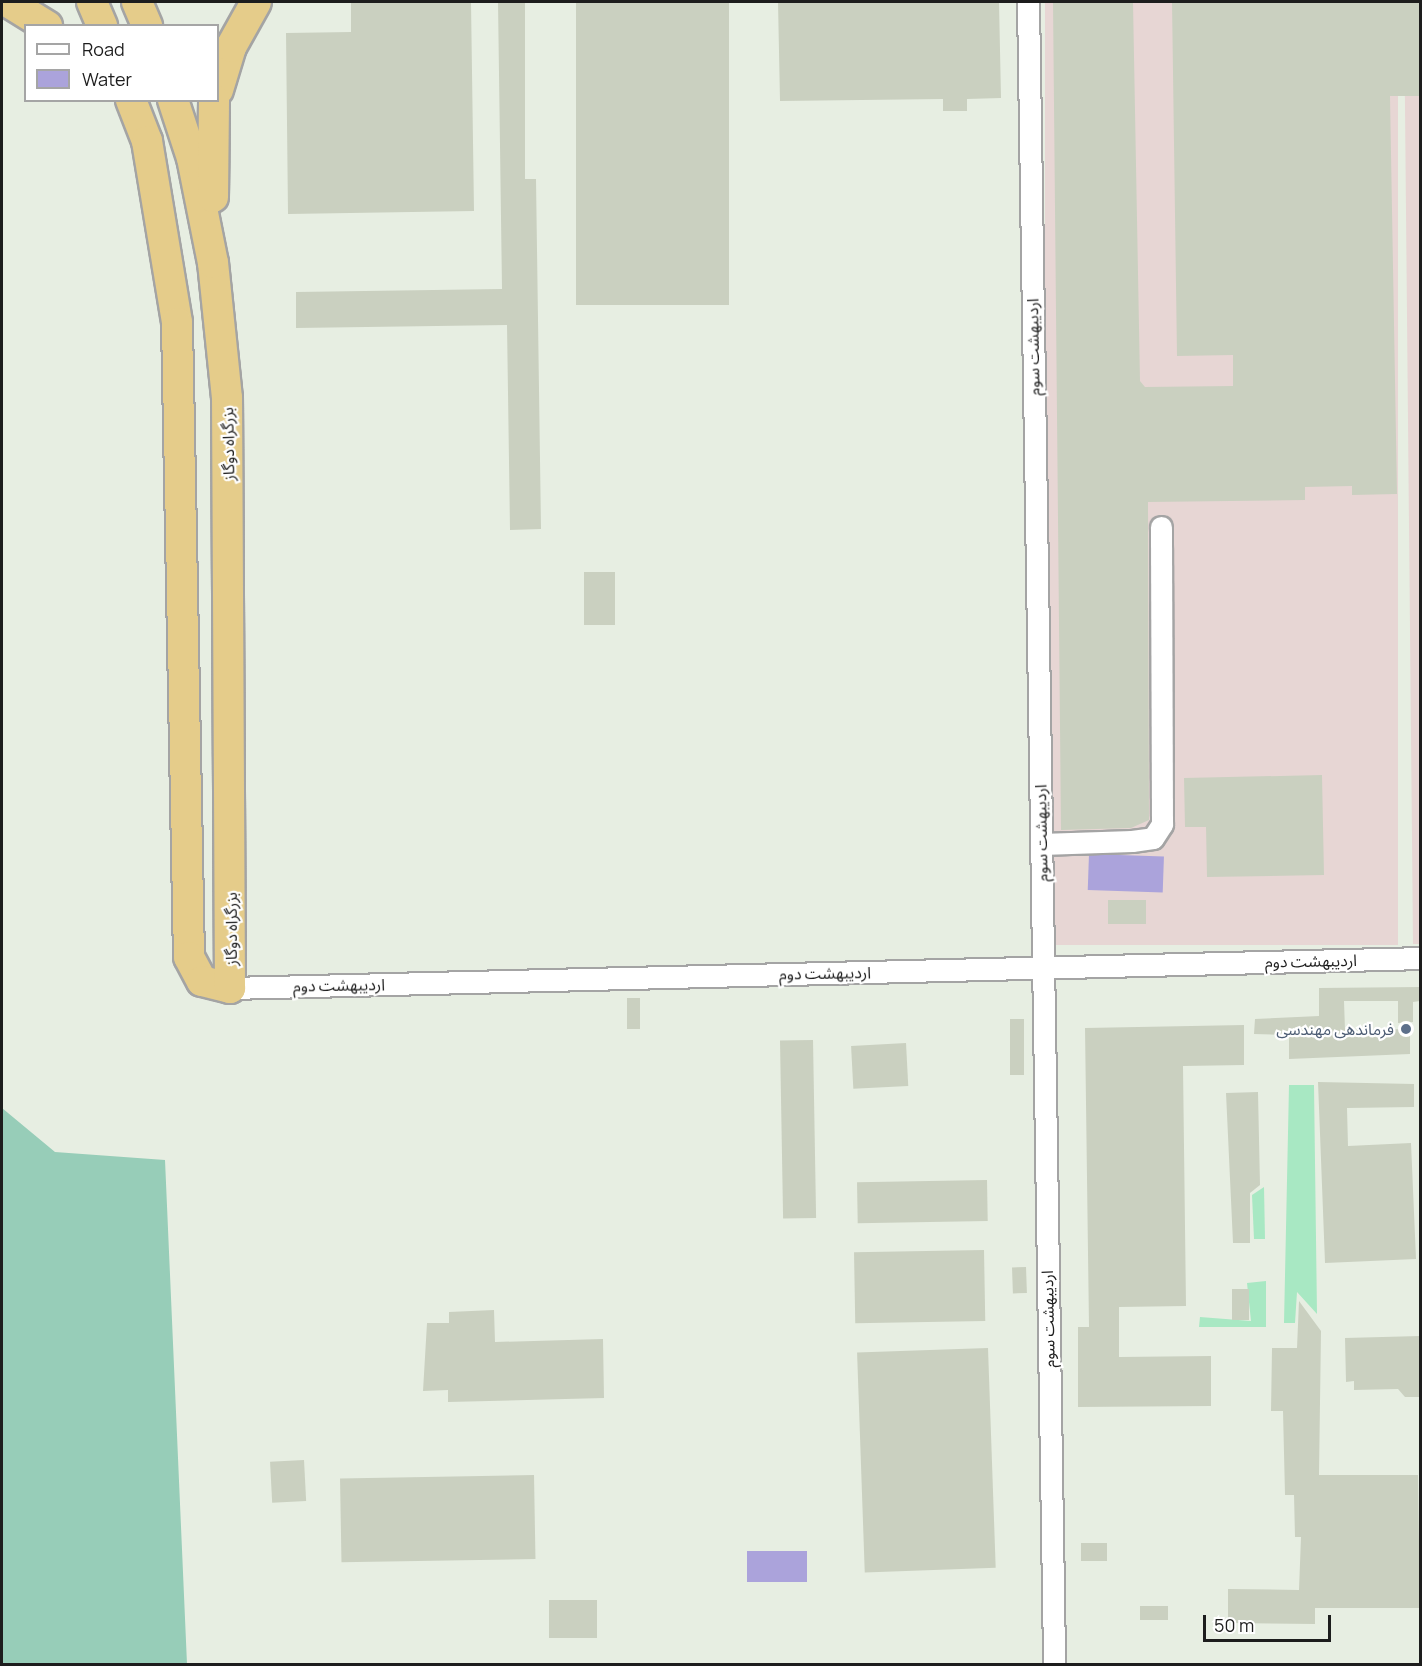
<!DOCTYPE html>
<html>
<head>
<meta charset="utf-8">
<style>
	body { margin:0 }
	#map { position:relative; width:1422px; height:1666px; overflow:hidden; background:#e7eee2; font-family:Manrope,"Noto Sans Arabic",sans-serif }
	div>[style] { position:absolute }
	.industrial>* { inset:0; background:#e7d6d4; transform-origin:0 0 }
	.grass>* { inset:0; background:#a8e8c3 }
	.forest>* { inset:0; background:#97cdb8 }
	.water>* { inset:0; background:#aba3db; transform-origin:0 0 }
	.building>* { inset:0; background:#cad0c0; transform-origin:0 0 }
	.roads { filter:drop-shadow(2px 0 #a4a4a4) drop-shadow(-2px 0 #a4a4a4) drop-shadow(0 2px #a4a4a4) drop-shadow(0 -2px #a4a4a4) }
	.minor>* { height:21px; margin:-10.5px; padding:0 10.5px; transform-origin:10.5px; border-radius:10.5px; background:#fff }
	.highway>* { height:30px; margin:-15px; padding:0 15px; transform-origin:15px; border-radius:15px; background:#e5cc8a }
	.dots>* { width:16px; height:16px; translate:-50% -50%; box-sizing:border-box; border:3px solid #fff; border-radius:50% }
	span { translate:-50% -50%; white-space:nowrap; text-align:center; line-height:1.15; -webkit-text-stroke:4.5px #fff; paint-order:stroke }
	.street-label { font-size:16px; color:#1d1d1d }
	.service-label { font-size:16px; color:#4e5e75 }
	.right { translate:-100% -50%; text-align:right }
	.frame { position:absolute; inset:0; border:3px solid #1d1d1d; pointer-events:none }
	.legend { position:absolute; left:24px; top:24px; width:195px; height:78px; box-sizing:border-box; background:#fff; border:2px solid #a5a5a5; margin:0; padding:8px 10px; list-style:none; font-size:18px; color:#1d1d1d }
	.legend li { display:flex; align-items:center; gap:12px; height:30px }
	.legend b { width:30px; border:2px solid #a5a5a5 }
	.scale { position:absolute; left:1203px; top:1615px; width:128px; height:27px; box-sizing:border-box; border:3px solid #1d1d1d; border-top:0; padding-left:8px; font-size:18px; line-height:21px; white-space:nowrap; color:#1d1d1d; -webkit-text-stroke:4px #fff; paint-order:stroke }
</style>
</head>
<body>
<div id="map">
	<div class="industrial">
		<i style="left:1045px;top:2px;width:353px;height:943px"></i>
		<i style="clip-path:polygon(1404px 2px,1420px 2px,1420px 944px,1413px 944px)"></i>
	</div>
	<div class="grass">
		<i style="clip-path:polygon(1289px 1085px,1314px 1085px,1317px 1314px,1297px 1292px,1295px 1323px,1284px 1323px)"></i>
		<i style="clip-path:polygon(1264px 1187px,1265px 1239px,1254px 1239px,1252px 1195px)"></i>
		<i style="clip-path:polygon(1266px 1281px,1266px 1327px,1199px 1327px,1200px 1317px,1251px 1321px,1247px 1283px)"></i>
	</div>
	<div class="forest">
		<i style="clip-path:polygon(2px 1108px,55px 1152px,165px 1160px,187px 1664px,2px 1664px)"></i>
	</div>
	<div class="water">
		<i style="left:1089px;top:854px;width:75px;height:36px;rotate:2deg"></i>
		<i style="left:747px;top:1551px;width:60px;height:31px"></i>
	</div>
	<div class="building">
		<i style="clip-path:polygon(351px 2px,471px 2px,474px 211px,288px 214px,286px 33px,351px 32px)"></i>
		<i style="clip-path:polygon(498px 2px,525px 2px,525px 179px,536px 179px,541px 529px,510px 530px,507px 325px,296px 328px,296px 292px,502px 289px)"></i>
		<i style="left:576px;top:2px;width:153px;height:303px"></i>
		<i style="clip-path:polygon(778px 2px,999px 2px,1001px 98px,967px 99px,967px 111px,943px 111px,943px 99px,780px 101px)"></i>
		<i style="clip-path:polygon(1053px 2px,1133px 2px,1140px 381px,1145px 387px,1233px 386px,1233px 355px,1177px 356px,1172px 2px,1420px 2px,1420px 96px,1390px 96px,1397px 494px,1352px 495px,1352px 486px,1305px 487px,1305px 500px,1148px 502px,1149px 820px,1131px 828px,1061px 830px)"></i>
		<i style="left:584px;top:572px;width:31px;height:53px"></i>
		<i style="clip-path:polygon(1322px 775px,1324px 875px,1207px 877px,1206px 827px,1185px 827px,1184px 778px)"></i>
		<i style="left:1146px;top:900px;width:24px;height:38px;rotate:90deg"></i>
		<i style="clip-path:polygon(1420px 987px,1420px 1001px,1413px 1002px,1413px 1022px,1398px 1023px,1398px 1001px,1344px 1001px,1345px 1030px,1410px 1029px,1410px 1054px,1289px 1059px,1289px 1035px,1254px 1034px,1255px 1019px,1319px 1016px,1319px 988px)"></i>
		<i style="left:627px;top:998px;width:13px;height:31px"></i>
		<i style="left:1010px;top:1019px;width:14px;height:56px"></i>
		<i style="clip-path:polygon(1244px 1025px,1244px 1065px,1183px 1066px,1186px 1306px,1119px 1307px,1119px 1357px,1211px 1356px,1211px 1406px,1078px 1407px,1078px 1327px,1089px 1327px,1085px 1028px)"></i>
		<i style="left:813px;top:1040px;width:178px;height:33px;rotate:89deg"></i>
		<i style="left:906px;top:1043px;width:43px;height:55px;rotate:87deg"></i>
		<i style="clip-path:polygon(1318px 1082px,1414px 1084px,1414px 1107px,1347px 1108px,1348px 1146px,1411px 1143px,1416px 1259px,1325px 1263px)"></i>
		<i style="clip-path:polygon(1258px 1092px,1260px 1185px,1250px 1193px,1250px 1243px,1233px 1243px,1226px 1093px)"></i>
		<i style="left:987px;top:1180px;width:41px;height:130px;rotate:89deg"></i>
		<i style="left:984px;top:1250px;width:71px;height:130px;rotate:89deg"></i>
		<i style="left:1026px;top:1267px;width:26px;height:14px;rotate:88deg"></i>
		<i style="left:1232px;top:1289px;width:17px;height:31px"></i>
		<i style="clip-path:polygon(1299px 1301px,1321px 1331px,1319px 1475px,1418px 1475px,1420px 1608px,1315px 1608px,1315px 1624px,1228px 1623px,1228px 1589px,1299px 1590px,1301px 1537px,1295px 1537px,1294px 1495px,1285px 1495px,1283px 1411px,1271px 1411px,1272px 1348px,1297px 1348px)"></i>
		<i style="clip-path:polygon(494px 1310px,495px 1342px,603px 1339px,604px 1398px,448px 1402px,448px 1390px,423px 1391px,427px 1323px,449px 1323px,449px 1312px)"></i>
		<i style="clip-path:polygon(1420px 1336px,1420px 1397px,1405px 1397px,1398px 1389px,1354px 1390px,1354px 1381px,1346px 1382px,1345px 1338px)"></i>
		<i style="left:988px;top:1348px;width:220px;height:131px;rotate:88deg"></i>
		<i style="left:304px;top:1460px;width:41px;height:34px;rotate:87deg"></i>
		<i style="left:534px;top:1475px;width:84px;height:194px;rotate:89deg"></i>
		<i style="left:1081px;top:1543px;width:26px;height:18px"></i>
		<i style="left:597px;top:1600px;width:38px;height:48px;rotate:90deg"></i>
		<i style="left:1140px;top:1606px;width:28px;height:14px"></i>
	</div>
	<div class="roads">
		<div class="minor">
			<i style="left:1028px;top:2px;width:1662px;rotate:89.1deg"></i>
			<i style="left:1041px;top:844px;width:91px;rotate:-1.9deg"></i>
			<i style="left:1132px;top:841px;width:21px;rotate:-8deg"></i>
			<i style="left:1153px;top:838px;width:17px;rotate:-57deg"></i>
			<i style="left:1162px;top:824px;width:297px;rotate:-90.2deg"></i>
			<i style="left:230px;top:988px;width:1190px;rotate:-1.44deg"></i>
		</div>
		<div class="highway">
			<i style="left:8px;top:2px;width:46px;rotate:31.6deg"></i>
			<i style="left:92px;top:2px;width:26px;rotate:67deg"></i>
			<i style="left:137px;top:2px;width:26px;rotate:67deg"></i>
			<i style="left:218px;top:90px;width:45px;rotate:-73.2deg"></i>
			<i style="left:231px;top:47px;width:51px;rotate:-60.9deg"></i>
			<i style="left:131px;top:100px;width:44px;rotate:68.7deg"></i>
			<i style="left:147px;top:141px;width:184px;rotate:80.6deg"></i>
			<i style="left:177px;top:323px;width:634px;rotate:88.92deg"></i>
			<i style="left:189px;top:957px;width:27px;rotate:62deg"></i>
			<i style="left:202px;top:981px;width:29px;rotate:14deg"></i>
			<i style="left:230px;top:988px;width:590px;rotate:-90.29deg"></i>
			<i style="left:227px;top:398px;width:136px;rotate:-95.9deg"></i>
			<i style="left:213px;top:263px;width:107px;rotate:-101.3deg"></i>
			<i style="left:192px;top:158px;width:61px;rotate:-108.1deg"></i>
			<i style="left:213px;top:197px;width:97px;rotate:-89.4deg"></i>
		</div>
	</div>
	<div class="dots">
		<i style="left:1406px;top:1029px;background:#5c6f8a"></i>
	</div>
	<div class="street-label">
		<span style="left:1033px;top:347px;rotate:-91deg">اردیبهشت سوم</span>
		<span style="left:228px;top:444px;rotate:-91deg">بزرگراه دوگاز</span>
		<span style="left:1041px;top:833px;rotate:-91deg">اردیبهشت سوم</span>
		<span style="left:231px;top:929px;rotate:-90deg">بزرگراه دوگاز</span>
		<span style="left:1311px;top:961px;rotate:-1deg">اردیبهشت دوم</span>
		<span style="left:825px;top:973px;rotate:-1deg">اردیبهشت دوم</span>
		<span style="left:339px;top:985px;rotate:-1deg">اردیبهشت دوم</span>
		<span style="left:1048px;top:1319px;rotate:-91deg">اردیبهشت سوم</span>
	</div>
	<div class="service-label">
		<span class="right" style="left:1394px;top:1029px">فرماندهی مهندسی</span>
	</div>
	<div class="frame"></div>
	<ul class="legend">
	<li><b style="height:8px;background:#fff"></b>Road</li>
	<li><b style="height:16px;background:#aba3db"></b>Water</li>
	</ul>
	<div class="scale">50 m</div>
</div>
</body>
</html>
